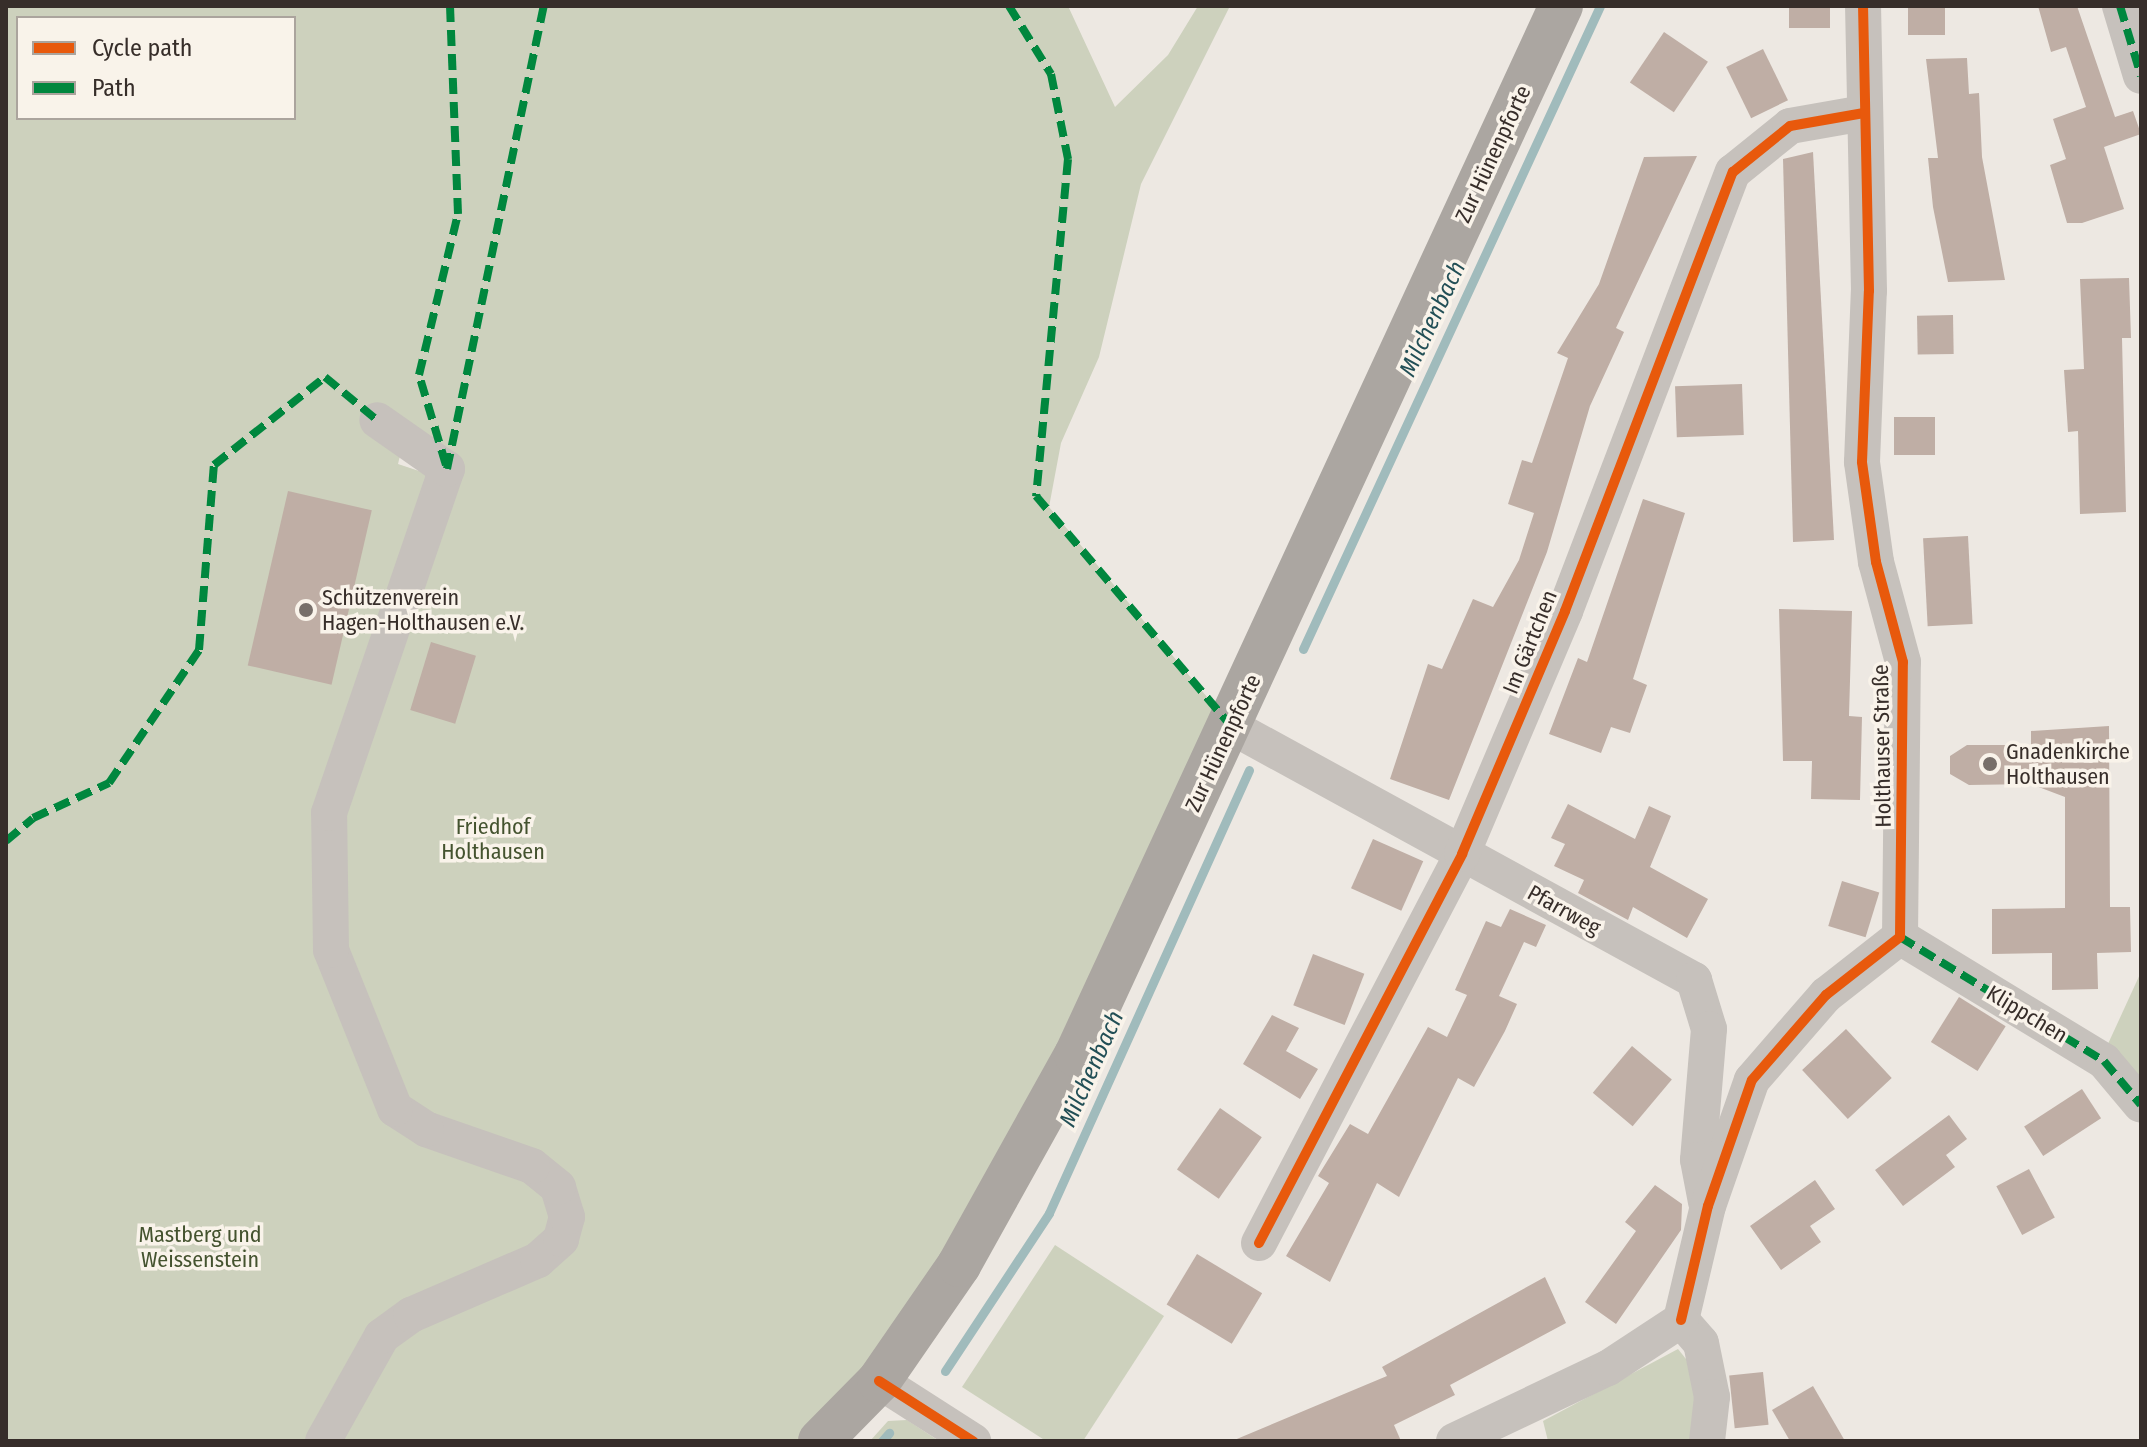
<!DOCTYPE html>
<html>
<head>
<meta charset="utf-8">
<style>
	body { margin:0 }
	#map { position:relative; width:2147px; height:1447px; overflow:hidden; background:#ede8e2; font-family:"Fira Sans Condensed",sans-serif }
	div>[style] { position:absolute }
	.green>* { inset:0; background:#cdd1bd }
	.stream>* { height:9px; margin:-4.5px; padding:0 4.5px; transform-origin:4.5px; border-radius:4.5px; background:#a0bbbc }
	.building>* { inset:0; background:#bfaea5; transform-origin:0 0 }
	.minor>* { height:36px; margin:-18px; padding:0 18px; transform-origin:18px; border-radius:18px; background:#c6c1bc }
	.major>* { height:44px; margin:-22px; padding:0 22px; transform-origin:22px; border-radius:22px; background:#aba6a1 }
	.quiet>* { height:8px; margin-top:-4px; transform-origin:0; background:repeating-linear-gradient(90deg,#00873e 0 16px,transparent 0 24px) }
	.cycleway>* { height:10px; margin:-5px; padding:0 5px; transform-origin:5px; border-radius:5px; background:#e8590c }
	.dots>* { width:22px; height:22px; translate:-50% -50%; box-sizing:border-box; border:4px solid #f9f3ea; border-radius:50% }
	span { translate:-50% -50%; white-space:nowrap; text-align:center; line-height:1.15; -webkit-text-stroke:7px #f9f3ea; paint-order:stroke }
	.street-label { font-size:22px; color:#372e2a }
	.poi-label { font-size:22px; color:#372e2a }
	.left { translate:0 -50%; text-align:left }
	.park-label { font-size:22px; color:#44532f }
	.water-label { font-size:24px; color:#224f56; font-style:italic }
	.frame { position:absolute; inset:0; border:8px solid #372e2a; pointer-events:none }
	.legend { position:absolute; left:16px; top:16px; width:280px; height:104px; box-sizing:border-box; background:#f9f3ea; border:2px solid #aba49d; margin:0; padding:10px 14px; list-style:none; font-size:24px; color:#372e2a }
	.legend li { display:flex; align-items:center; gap:16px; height:40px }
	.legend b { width:40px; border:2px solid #aba49d }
</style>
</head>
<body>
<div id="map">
	<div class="green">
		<i style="clip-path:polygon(evenodd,6px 6px,1068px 6px,1115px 107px,1168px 55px,1198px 6px,1230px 6px,1141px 184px,1099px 357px,1061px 443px,1049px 507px,1232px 727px,1076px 1055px,822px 1441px,6px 1441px,6px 6px,18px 18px,294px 18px,294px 118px,18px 118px,18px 18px,6px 6px,406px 431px,452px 463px,333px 814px,335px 949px,412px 1111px,328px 951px,321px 813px,437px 477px,398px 464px,406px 431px)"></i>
		<i style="clip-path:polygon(2141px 972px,2141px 1093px,2102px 1057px)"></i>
		<i style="clip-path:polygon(1055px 1245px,1164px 1316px,1083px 1441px,1046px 1441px,962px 1387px)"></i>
		<i style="clip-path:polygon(1678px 1349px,1698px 1374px,1699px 1441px,1548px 1441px,1543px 1421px)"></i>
		<i style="clip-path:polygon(907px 1420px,939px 1441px,870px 1441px,888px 1421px)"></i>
	</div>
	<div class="stream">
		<i style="left:1303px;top:649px;width:708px;rotate:-65.21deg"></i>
		<i style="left:945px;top:1371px;width:189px;rotate:-56.6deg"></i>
		<i style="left:1049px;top:1213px;width:486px;rotate:-65.7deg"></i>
		<i style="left:882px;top:1441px;width:11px;rotate:-49deg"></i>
	</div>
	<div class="building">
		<i style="left:1789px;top:6px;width:41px;height:22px"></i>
		<i style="left:1908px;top:6px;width:37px;height:29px"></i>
		<i style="clip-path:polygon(2038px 6px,2077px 6px,2115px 117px,2133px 111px,2141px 134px,2104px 147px,2124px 209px,2082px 223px,2067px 223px,2050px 165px,2066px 159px,2053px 119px,2086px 107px,2066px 47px,2051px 52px)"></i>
		<i style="left:1664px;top:32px;width:53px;height:61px;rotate:34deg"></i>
		<i style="left:1763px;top:49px;width:57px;height:41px;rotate:64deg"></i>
		<i style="clip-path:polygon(1967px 58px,1969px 94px,1979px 93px,1982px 157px,2005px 280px,1948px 282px,1933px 207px,1928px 158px,1938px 158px,1926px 59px)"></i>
		<i style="clip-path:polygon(1813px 152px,1834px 540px,1793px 542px,1783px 159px)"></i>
		<i style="clip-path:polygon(1697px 156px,1616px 328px,1624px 332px,1590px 406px,1547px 552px,1449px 800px,1390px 779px,1428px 664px,1442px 669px,1473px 599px,1493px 607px,1519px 560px,1534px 513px,1508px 504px,1522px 460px,1532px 463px,1568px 358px,1557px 353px,1599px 284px,1644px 157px)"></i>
		<i style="clip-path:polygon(2129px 278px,2131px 338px,2122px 338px,2126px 512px,2080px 514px,2078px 431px,2068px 432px,2064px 370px,2084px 369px,2080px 279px)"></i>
		<i style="left:1953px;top:315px;width:39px;height:36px;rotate:89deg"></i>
		<i style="left:1742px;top:384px;width:51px;height:67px;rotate:88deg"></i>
		<i style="left:1894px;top:417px;width:41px;height:38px"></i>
		<i style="left:288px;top:491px;width:86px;height:179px;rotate:13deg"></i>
		<i style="clip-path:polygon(1643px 499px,1685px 513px,1633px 679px,1647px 685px,1630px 733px,1611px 727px,1601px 753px,1549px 734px,1578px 658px,1587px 662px)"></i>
		<i style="left:1968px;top:536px;width:88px;height:45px;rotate:87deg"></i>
		<i style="clip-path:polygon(1779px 609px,1852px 611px,1849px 716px,1862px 717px,1860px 800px,1811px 799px,1812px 761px,1783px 761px)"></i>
		<i style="left:431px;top:642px;width:47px;height:71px;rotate:17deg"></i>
		<i style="clip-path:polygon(2109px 726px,2110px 907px,2130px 907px,2131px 952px,2097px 953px,2098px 989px,2052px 990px,2052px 953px,1992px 954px,1992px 909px,2065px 908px,2065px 797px,2031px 784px,1969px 785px,1950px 774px,1950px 756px,1967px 745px,2031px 745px,2031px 731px)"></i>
		<i style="clip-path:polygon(1568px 804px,1635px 839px,1649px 806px,1671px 816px,1650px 867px,1708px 899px,1687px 938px,1633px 907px,1628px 920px,1578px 893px,1584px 880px,1554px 866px,1565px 844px,1551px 838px)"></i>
		<i style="left:1373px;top:839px;width:55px;height:54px;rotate:24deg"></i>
		<i style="left:1842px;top:881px;width:39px;height:47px;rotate:17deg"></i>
		<i style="clip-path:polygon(1510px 909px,1546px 925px,1536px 947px,1524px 942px,1499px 996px,1517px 1004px,1505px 1031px,1474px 1087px,1458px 1078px,1399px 1197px,1377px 1183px,1330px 1282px,1286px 1256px,1329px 1183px,1318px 1176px,1350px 1124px,1368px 1134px,1428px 1027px,1447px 1037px,1467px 995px,1455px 990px,1486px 921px,1501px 927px)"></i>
		<i style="left:1313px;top:954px;width:55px;height:55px;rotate:21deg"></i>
		<i style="left:1959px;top:997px;width:55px;height:53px;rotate:32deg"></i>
		<i style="clip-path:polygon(1272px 1015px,1299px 1028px,1286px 1051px,1318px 1069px,1300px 1099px,1243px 1064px)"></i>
		<i style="left:1846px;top:1029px;width:67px;height:60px;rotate:47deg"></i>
		<i style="left:1632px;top:1046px;width:52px;height:61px;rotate:40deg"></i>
		<i style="left:2082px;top:1089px;width:35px;height:69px;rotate:57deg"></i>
		<i style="left:1220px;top:1108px;width:51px;height:75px;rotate:35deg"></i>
		<i style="clip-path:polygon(1949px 1115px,1967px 1139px,1946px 1155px,1955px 1167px,1903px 1206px,1875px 1170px)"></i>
		<i style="left:2029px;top:1169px;width:55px;height:37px;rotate:62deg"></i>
		<i style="clip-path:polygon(1815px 1180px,1835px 1209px,1810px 1226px,1821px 1242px,1781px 1270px,1750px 1226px)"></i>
		<i style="clip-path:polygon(1655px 1185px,1682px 1204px,1681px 1230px,1616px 1324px,1585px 1302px,1636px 1231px,1625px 1222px)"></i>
		<i style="left:1197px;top:1254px;width:76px;height:59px;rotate:31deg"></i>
		<i style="clip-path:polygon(1545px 1277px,1566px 1323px,1450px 1385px,1455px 1395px,1394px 1425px,1401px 1441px,1232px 1441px,1387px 1376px,1382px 1367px)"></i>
		<i style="left:1763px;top:1372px;width:53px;height:34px;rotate:84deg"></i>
		<i style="clip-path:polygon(1813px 1386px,1845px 1441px,1790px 1441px,1772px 1410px)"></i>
	</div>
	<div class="minor">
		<i style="left:2120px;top:6px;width:73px;rotate:73.3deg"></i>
		<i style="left:1232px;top:727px;width:527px;rotate:28.71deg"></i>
		<i style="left:1694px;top:980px;width:51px;rotate:73deg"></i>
		<i style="left:1709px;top:1029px;width:131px;rotate:94.8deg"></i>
		<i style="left:1698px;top:1160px;width:43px;rotate:79.2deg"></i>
		<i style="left:1900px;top:937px;width:239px;rotate:31.3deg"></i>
		<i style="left:2104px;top:1061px;width:57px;rotate:49.9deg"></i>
		<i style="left:1259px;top:1243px;width:439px;rotate:-62.4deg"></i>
		<i style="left:1462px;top:854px;width:264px;rotate:-67deg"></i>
		<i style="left:1565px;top:611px;width:470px;rotate:-69.1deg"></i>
		<i style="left:1733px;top:172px;width:73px;rotate:-38.9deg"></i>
		<i style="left:1790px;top:126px;width:75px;rotate:-10deg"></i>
		<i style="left:1681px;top:1320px;width:117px;rotate:-76.7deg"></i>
		<i style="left:1708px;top:1206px;width:133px;rotate:-70.8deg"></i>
		<i style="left:1752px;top:1080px;width:113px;rotate:-49deg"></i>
		<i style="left:1826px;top:995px;width:94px;rotate:-38.1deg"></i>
		<i style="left:1900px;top:937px;width:275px;rotate:-89.4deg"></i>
		<i style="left:1903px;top:662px;width:104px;rotate:-105.1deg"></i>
		<i style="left:1876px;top:562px;width:101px;rotate:-98deg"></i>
		<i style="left:1862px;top:462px;width:171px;rotate:-87.7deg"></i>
		<i style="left:1869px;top:291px;width:285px;rotate:-91.2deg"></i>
		<i style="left:1681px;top:1320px;width:30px;rotate:49deg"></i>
		<i style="left:1701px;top:1343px;width:55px;rotate:78.5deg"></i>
		<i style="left:1712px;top:1397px;width:44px;rotate:96.5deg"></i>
		<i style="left:879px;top:1381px;width:112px;rotate:32.6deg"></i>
		<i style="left:323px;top:1441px;width:120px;rotate:-60.7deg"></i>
		<i style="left:382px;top:1336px;width:36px;rotate:-36deg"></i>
		<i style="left:411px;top:1315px;width:138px;rotate:-23.4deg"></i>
		<i style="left:538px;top:1260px;width:31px;rotate:-42deg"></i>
		<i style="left:561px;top:1239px;width:23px;rotate:-75deg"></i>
		<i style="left:567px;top:1217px;width:31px;rotate:-107deg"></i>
		<i style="left:558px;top:1187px;width:33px;rotate:-141deg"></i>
		<i style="left:532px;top:1166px;width:112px;rotate:-160.8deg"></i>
		<i style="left:426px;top:1129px;width:37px;rotate:-147deg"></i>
		<i style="left:395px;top:1109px;width:171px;rotate:-111.9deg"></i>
		<i style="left:331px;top:950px;width:137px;rotate:-90.8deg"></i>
		<i style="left:329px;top:813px;width:364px;rotate:-71.1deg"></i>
		<i style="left:447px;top:469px;width:85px;rotate:-145deg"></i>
		<i style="left:1454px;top:1441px;width:170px;rotate:-25.4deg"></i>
		<i style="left:1608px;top:1368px;width:87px;rotate:-33.3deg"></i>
	</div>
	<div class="major">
		<i style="left:820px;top:1441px;width:84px;rotate:-45.5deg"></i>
		<i style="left:879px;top:1381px;width:141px;rotate:-55.4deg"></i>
		<i style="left:959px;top:1265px;width:240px;rotate:-60.9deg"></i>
		<i style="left:1076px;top:1055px;width:1156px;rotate:-65.19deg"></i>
	</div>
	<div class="quiet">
		<i style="left:1009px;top:6px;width:80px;rotate:58.3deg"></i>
		<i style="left:1051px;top:74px;width:87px;rotate:78.7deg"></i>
		<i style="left:1068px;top:159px;width:339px;rotate:95.4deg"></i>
		<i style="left:1036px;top:496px;width:303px;rotate:49.7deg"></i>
		<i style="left:2120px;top:6px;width:73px;rotate:73.3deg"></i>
		<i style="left:446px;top:465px;width:94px;rotate:-106.7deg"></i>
		<i style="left:419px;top:375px;width:166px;rotate:-76.4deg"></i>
		<i style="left:458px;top:214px;width:208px;rotate:-92.2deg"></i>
		<i style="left:447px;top:469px;width:473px;rotate:-78.2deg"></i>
		<i style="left:6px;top:841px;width:35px;rotate:-40deg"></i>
		<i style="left:33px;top:818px;width:84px;rotate:-24.7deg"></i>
		<i style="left:109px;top:783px;width:161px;rotate:-55.9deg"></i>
		<i style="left:199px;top:650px;width:186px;rotate:-85.4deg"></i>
		<i style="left:214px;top:465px;width:142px;rotate:-38.4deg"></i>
		<i style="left:325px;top:377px;width:67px;rotate:39.6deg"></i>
		<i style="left:1900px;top:937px;width:239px;rotate:31.3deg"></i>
		<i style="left:2104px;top:1061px;width:57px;rotate:49.9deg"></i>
	</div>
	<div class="cycleway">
		<i style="left:1259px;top:1243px;width:439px;rotate:-62.4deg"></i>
		<i style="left:1462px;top:854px;width:264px;rotate:-67deg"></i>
		<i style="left:1565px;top:611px;width:470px;rotate:-69.1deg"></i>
		<i style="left:1733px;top:172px;width:73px;rotate:-38.9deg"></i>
		<i style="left:1790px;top:126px;width:75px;rotate:-10deg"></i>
		<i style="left:1681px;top:1320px;width:117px;rotate:-76.7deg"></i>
		<i style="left:1708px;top:1206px;width:133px;rotate:-70.8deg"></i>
		<i style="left:1752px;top:1080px;width:113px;rotate:-49deg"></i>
		<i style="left:1826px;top:995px;width:94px;rotate:-38.1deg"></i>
		<i style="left:1900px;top:937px;width:275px;rotate:-89.4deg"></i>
		<i style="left:1903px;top:662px;width:104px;rotate:-105.1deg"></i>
		<i style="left:1876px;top:562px;width:101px;rotate:-98deg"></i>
		<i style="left:1862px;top:462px;width:171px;rotate:-87.7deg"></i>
		<i style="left:1869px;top:291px;width:285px;rotate:-91.2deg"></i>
		<i style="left:879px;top:1381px;width:112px;rotate:32.6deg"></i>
	</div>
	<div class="dots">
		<i style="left:306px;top:610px;background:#776f6a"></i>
		<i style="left:1990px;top:764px;background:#776f6a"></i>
	</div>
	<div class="street-label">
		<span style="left:1493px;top:154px;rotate:-65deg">Zur Hünenpforte</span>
		<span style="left:1530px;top:642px;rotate:-68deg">Im Gärtchen</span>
		<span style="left:1223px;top:743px;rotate:-65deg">Zur Hünenpforte</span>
		<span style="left:1882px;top:746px;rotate:-91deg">Holthauser Straße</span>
		<span style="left:1564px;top:910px;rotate:29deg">Pfarrweg</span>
		<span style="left:2027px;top:1014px;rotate:31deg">Klippchen</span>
	</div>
	<div class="poi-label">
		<span class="left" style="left:322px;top:610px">Schützenverein<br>Hagen-Holthausen e.V.</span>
		<span class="left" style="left:2006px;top:764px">Gnadenkirche<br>Holthausen</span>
	</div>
	<div class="park-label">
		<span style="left:493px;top:839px">Friedhof<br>Holthausen</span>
		<span style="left:200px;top:1247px">Mastberg und<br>Weissenstein</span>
	</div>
	<div class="water-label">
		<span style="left:1433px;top:319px;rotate:-65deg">Milchenbach</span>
		<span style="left:1092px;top:1069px;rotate:-66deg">Milchenbach</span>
	</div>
	<div class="frame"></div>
	<ul class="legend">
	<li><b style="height:10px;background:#e8590c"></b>Cycle path</li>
	<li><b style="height:10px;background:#00873e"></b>Path</li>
	</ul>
</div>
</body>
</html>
